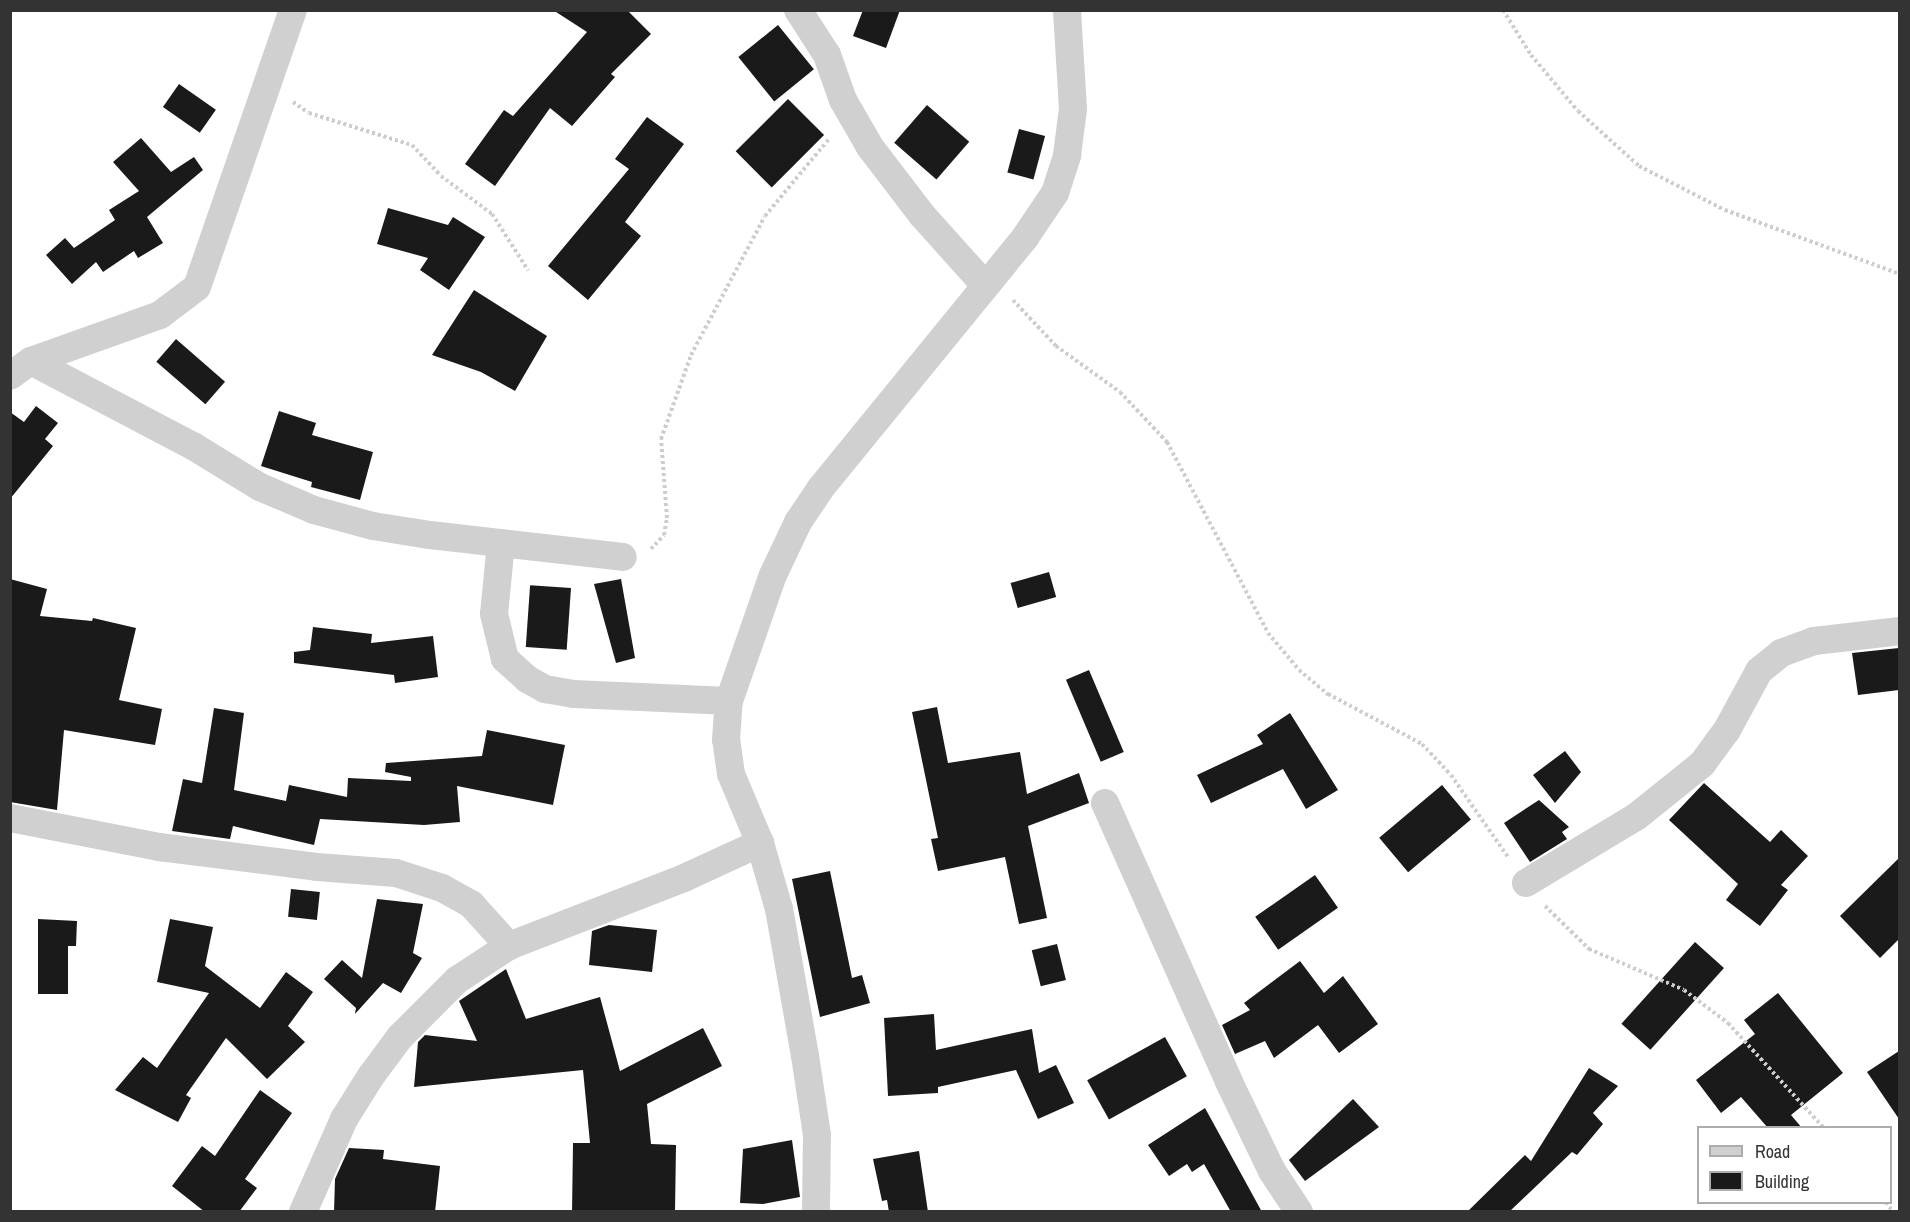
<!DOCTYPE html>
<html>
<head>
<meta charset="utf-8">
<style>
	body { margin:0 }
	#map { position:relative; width:1910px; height:1222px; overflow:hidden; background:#fff; font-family:"Archivo Narrow",sans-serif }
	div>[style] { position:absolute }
	.building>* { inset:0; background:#1a1a1a; transform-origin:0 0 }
	.path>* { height:4px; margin-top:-2px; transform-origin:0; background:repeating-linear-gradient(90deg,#cdcdcd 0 3px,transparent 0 6px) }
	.minor>* { height:28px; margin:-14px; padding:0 14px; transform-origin:14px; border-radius:14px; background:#d0d0d0 }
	span { translate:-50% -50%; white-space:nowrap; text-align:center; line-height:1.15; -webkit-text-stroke:6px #fff; paint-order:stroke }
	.frame { position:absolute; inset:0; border:12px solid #333; pointer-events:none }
	.legend { position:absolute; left:1697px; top:1126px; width:195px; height:78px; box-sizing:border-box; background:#fff; border:2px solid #adadad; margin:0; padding:8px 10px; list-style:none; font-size:18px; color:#333 }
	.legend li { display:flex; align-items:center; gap:12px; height:30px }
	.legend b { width:30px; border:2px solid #adadad }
</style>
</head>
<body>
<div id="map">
	<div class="building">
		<i style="clip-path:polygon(553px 10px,627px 10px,651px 34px,611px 74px,615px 77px,572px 126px,550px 108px,495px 186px,465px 164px,504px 110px,513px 116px,587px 32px)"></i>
		<i style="clip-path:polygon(863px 10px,900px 10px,886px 48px,853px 36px)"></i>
		<i style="left:778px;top:25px;width:57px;height:51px;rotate:51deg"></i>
		<i style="left:179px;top:84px;width:45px;height:28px;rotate:35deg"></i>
		<i style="left:788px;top:99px;width:51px;height:74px;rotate:45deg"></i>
		<i style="left:927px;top:105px;width:56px;height:50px;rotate:41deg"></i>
		<i style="clip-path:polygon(647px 117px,684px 144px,625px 222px,641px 236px,588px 300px,548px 266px,629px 169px,615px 159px)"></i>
		<i style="left:1019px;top:129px;width:27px;height:45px;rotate:15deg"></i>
		<i style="clip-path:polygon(141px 138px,171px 172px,194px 157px,203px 170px,147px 217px,163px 243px,138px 258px,134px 251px,103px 272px,96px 262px,72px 284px,46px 255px,65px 238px,74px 248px,115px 220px,109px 210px,139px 191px,113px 162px)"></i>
		<i style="clip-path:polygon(388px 208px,448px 225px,453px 217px,485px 237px,449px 290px,420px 270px,428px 258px,377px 244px)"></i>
		<i style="clip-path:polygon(474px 290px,547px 336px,515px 391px,481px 372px,432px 355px)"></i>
		<i style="left:176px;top:339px;width:65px;height:30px;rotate:41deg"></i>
		<i style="clip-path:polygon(36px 406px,58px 423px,45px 439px,53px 446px,10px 499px,10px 412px,24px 422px)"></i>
		<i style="clip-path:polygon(279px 411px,316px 423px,312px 435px,373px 452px,360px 500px,311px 487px,312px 482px,261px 466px)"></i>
		<i style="left:1049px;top:572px;width:26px;height:40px;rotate:74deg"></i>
		<i style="clip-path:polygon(10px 579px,47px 589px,40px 616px,92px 621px,93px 618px,136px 628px,119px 700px,162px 709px,155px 745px,64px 730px,57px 810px,10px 802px)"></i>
		<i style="clip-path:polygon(621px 579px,635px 658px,616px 663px,594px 584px)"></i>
		<i style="left:571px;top:588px;width:62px;height:41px;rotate:94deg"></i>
		<i style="clip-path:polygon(313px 627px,372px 634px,371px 643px,433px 636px,438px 677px,395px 683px,394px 675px,294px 663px,294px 652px,310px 650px)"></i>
		<i style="clip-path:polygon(1899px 648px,1899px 690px,1858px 695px,1852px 653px)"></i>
		<i style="left:1089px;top:670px;width:89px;height:25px;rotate:67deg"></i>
		<i style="clip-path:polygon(937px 707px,948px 763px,1020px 752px,1027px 794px,1079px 773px,1089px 803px,1028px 826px,1047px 918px,1019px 924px,1005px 857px,938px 871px,931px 839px,938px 838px,912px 712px)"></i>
		<i style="clip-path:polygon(214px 708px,244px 713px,234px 790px,286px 801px,289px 785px,347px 797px,348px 778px,411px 781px,411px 777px,385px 772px,386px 763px,482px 756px,487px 730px,565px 745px,553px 805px,457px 786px,460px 822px,424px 825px,320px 819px,314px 845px,233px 826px,230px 839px,172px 831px,183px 779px,202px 783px)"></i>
		<i style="clip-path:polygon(1290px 713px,1338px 790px,1306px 809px,1283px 769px,1211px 803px,1197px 775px,1263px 744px,1257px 735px)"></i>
		<i style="clip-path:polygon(1565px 751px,1581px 772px,1555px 803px,1533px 775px)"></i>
		<i style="clip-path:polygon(1704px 783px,1770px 842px,1781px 830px,1808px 856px,1781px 885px,1788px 890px,1760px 926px,1726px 900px,1738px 884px,1669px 820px)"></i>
		<i style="left:1442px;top:785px;width:45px;height:82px;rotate:50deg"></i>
		<i style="clip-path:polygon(1539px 800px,1569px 827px,1562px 832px,1567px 839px,1530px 862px,1504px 823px)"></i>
		<i style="clip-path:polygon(1899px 858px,1899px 939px,1880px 958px,1840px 916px)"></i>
		<i style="clip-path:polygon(830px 871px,852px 978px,862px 975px,870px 1003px,820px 1017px,792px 879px)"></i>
		<i style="left:1315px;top:875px;width:40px;height:73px;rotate:55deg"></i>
		<i style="left:291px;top:889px;width:29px;height:28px;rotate:6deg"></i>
		<i style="clip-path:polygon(377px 899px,423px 904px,413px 953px,422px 958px,401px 993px,383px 983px,355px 1014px,356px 1008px,324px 979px,342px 960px,362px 978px)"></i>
		<i style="clip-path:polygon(38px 919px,77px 921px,76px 946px,68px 946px,68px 994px,38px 994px)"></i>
		<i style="clip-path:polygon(170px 919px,213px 927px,205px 966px,260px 1008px,286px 972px,313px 992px,288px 1026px,305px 1042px,267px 1079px,226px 1038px,186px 1095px,191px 1098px,178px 1122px,115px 1090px,143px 1057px,157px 1068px,209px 993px,157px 982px)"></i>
		<i style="clip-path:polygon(609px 925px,657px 930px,652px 972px,589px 965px,592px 931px)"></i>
		<i style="left:1695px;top:942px;width:39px;height:110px;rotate:42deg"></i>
		<i style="left:1057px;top:944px;width:37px;height:26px;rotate:76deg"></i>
		<i style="clip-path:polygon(1300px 961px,1324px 993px,1343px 976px,1378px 1024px,1339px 1053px,1318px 1025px,1274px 1058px,1265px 1041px,1235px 1054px,1222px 1025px,1250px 1010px,1244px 1003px)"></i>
		<i style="clip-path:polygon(506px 969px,526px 1019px,600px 997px,620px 1071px,703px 1028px,722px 1066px,647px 1104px,651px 1144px,676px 1145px,675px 1212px,572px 1212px,573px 1143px,590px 1143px,583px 1070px,414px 1087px,418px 1042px,425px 1035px,477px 1041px,459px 1001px)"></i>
		<i style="clip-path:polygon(1778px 993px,1843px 1073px,1791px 1115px,1802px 1128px,1768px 1128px,1741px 1097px,1721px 1113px,1696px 1080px,1755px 1034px,1744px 1020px)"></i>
		<i style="clip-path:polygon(934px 1014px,936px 1050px,1032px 1029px,1039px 1073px,1056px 1065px,1074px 1103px,1038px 1119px,1016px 1070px,938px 1087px,938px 1093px,888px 1096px,884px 1018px)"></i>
		<i style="left:1165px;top:1037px;width:45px;height:89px;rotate:61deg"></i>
		<i style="clip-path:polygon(1899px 1051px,1899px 1119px,1867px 1072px)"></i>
		<i style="clip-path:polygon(1589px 1068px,1618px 1086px,1593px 1113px,1603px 1124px,1577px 1155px,1572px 1152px,1509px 1212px,1467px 1212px,1525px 1155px,1531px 1161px)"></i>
		<i style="clip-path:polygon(260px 1090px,292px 1113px,245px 1179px,257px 1188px,239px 1212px,205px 1212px,172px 1186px,202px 1146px,215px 1156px)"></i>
		<i style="clip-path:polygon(1353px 1099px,1379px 1127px,1305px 1181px,1289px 1160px)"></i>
		<i style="clip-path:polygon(1205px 1108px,1262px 1212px,1231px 1212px,1204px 1164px,1192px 1172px,1187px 1164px,1169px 1176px,1148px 1145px)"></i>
		<i style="clip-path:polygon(792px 1140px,800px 1197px,763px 1204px,740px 1203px,743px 1149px)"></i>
		<i style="clip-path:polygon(349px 1148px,384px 1150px,383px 1159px,440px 1166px,435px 1212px,334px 1212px,335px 1179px)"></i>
		<i style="clip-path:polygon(919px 1151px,928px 1212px,889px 1212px,887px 1200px,882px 1201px,873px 1159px)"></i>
	</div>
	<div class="path">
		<i style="left:1503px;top:10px;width:53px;rotate:58.1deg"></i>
		<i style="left:1531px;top:55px;width:73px;rotate:50deg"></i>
		<i style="left:1578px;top:111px;width:82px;rotate:42deg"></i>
		<i style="left:1639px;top:166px;width:97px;rotate:27.1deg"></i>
		<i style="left:1725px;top:210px;width:186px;rotate:20.1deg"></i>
		<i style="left:293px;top:102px;width:19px;rotate:35deg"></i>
		<i style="left:309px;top:113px;width:108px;rotate:17.3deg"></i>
		<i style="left:412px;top:145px;width:42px;rotate:46.9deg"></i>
		<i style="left:441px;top:176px;width:64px;rotate:36.7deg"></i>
		<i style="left:492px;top:214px;width:67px;rotate:57.3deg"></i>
		<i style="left:1013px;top:300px;width:63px;rotate:46.9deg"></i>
		<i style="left:1056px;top:346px;width:79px;rotate:35.7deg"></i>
		<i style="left:1120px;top:392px;width:69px;rotate:46.8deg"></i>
		<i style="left:1167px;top:442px;width:216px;rotate:62.1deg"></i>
		<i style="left:1268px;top:633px;width:48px;rotate:50deg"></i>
		<i style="left:1299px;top:670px;width:38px;rotate:40deg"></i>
		<i style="left:1328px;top:694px;width:106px;rotate:28deg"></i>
		<i style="left:1422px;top:744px;width:42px;rotate:46.9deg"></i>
		<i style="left:1451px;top:775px;width:100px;rotate:55.2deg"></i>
		<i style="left:651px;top:549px;width:19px;rotate:-47deg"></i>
		<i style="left:664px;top:535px;width:17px;rotate:-80deg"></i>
		<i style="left:667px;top:518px;width:79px;rotate:-94.3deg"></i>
		<i style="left:661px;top:439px;width:89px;rotate:-70.3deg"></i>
		<i style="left:691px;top:355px;width:157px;rotate:-62deg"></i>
		<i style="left:765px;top:216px;width:100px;rotate:-50.3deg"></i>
		<i style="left:1545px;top:906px;width:62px;rotate:44.3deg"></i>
		<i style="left:1589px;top:949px;width:103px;rotate:23.3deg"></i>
		<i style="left:1684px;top:990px;width:55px;rotate:36.9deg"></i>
		<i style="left:1728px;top:1023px;width:142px;rotate:47.6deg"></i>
		<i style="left:1886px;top:1202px;width:12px;rotate:55deg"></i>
	</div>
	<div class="minor">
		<i style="left:798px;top:10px;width:54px;rotate:57.2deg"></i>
		<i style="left:827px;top:55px;width:48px;rotate:70.4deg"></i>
		<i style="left:843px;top:100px;width:54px;rotate:60.1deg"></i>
		<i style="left:870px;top:147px;width:86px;rotate:52.6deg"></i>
		<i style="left:922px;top:215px;width:93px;rotate:48.1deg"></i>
		<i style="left:31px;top:361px;width:183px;rotate:27.7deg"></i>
		<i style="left:193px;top:446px;width:79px;rotate:31.5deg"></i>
		<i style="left:260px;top:487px;width:59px;rotate:23.1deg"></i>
		<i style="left:314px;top:510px;width:61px;rotate:15.2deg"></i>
		<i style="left:373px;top:526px;width:58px;rotate:9deg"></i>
		<i style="left:430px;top:535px;width:194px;rotate:6.5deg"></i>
		<i style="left:10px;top:376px;width:26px;rotate:-36deg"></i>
		<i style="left:31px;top:361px;width:137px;rotate:-19.6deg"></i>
		<i style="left:160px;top:315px;width:46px;rotate:-37.1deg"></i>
		<i style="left:197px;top:287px;width:293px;rotate:-70.9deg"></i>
		<i style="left:501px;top:543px;width:71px;rotate:95.6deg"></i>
		<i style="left:494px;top:614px;width:46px;rotate:76.3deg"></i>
		<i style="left:505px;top:659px;width:30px;rotate:42deg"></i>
		<i style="left:527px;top:679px;width:21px;rotate:29deg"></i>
		<i style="left:545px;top:689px;width:29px;rotate:10deg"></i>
		<i style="left:574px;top:694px;width:155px;rotate:2.6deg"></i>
		<i style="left:1105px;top:803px;width:305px;rotate:66deg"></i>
		<i style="left:1229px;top:1082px;width:99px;rotate:64.2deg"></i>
		<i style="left:1272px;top:1171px;width:49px;rotate:56.6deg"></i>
		<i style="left:10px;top:818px;width:152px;rotate:11deg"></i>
		<i style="left:159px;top:847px;width:159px;rotate:7.2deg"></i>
		<i style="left:317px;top:867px;width:79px;rotate:4.3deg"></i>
		<i style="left:396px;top:873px;width:48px;rotate:18.1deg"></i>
		<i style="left:442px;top:888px;width:33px;rotate:29deg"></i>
		<i style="left:471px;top:904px;width:57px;rotate:47.9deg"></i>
		<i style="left:1526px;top:883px;width:128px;rotate:-31deg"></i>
		<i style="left:1636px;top:817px;width:85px;rotate:-38.8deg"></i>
		<i style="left:1702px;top:764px;width:42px;rotate:-53.7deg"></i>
		<i style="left:1727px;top:730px;width:67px;rotate:-61.5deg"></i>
		<i style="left:1759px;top:671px;width:28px;rotate:-39deg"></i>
		<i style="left:1781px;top:653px;width:35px;rotate:-20deg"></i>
		<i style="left:1814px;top:641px;width:87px;rotate:-6.6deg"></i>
		<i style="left:303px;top:1212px;width:102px;rotate:-66.2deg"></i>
		<i style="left:344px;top:1119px;width:51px;rotate:-57.9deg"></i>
		<i style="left:371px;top:1076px;width:49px;rotate:-53.4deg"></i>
		<i style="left:400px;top:1037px;width:81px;rotate:-45deg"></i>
		<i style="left:457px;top:980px;width:62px;rotate:-33.2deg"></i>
		<i style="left:509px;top:946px;width:188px;rotate:-21.2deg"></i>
		<i style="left:684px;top:878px;width:84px;rotate:-24.7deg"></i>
		<i style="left:816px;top:1212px;width:77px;rotate:-89.3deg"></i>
		<i style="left:817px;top:1135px;width:80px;rotate:-98.6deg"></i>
		<i style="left:805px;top:1056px;width:149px;rotate:-100deg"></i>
		<i style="left:779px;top:909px;width:69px;rotate:-106.1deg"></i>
		<i style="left:760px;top:843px;width:75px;rotate:-112.8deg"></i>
		<i style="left:731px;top:774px;width:34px;rotate:-98deg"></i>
		<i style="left:726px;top:740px;width:39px;rotate:-86deg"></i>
		<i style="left:729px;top:701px;width:133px;rotate:-70.8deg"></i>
		<i style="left:773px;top:575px;width:59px;rotate:-64.7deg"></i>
		<i style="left:798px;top:522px;width:40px;rotate:-56deg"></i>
		<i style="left:820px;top:489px;width:326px;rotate:-50.8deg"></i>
		<i style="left:1026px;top:236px;width:52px;rotate:-56deg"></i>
		<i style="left:1055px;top:193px;width:40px;rotate:-72deg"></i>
		<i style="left:1067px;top:155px;width:46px;rotate:-82.6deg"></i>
		<i style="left:1073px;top:109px;width:99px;rotate:-93.5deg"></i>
	</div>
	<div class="frame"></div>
	<ul class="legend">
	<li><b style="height:8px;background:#d0d0d0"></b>Road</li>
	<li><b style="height:16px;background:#1a1a1a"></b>Building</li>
	</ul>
</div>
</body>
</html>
